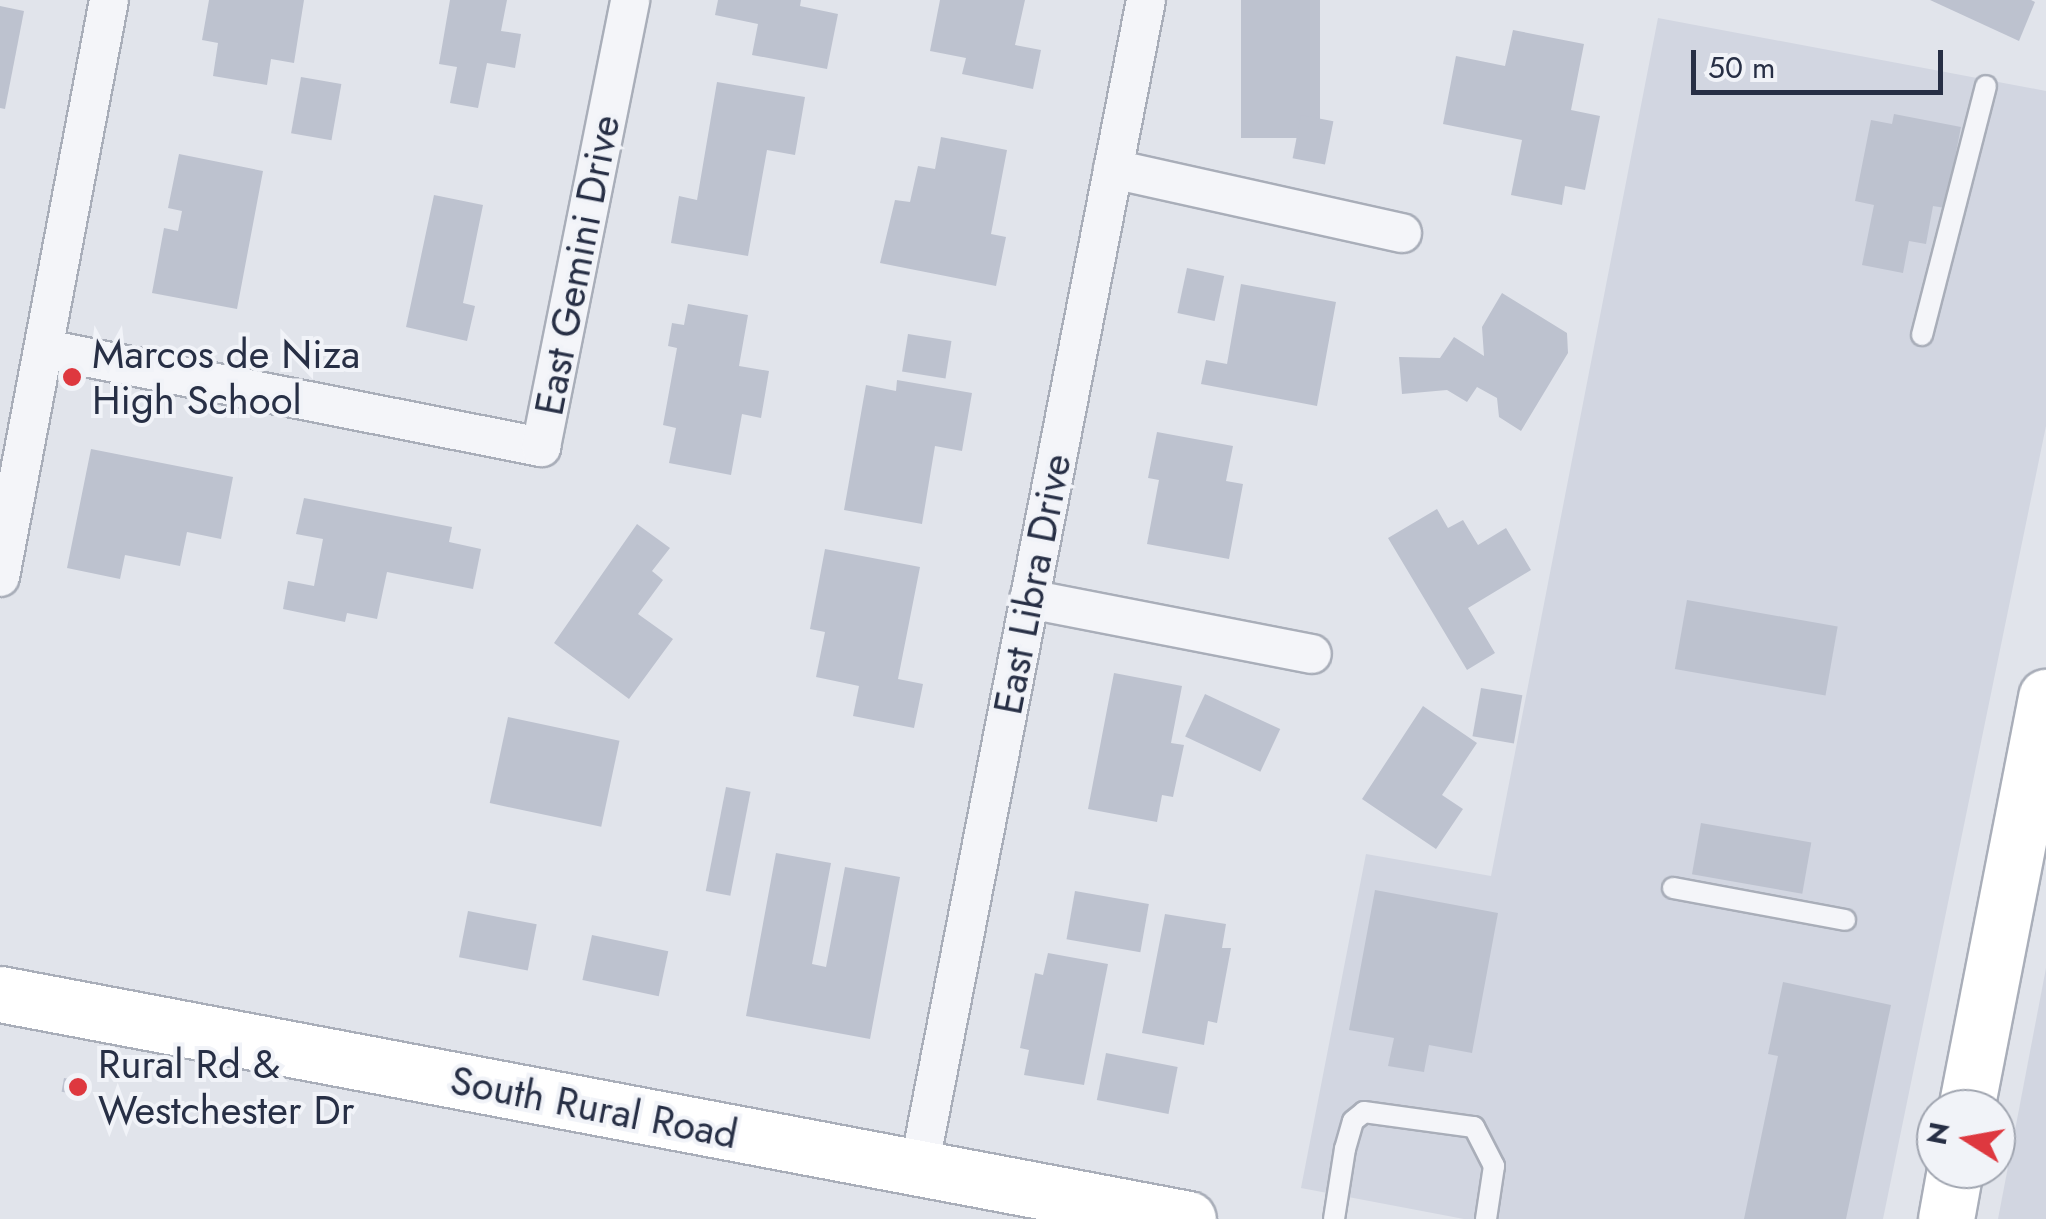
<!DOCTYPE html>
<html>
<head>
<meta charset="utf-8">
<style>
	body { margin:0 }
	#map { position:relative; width:2046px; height:1219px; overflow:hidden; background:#e1e4eb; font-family:Jost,sans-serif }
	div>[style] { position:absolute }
	.built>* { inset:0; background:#d2d6e1 }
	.building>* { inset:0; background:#bdc2cf; transform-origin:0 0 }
	.roads { filter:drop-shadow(2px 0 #a9aeb9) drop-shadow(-2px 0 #a9aeb9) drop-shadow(0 2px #a9aeb9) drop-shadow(0 -2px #a9aeb9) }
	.lane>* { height:20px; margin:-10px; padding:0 10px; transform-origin:10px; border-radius:10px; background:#f4f5f9 }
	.street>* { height:38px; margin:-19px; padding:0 19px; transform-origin:19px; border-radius:19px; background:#f4f5f9 }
	.secondary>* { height:55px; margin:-27.5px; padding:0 27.5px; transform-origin:27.5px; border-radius:27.5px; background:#fff }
	.dots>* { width:28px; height:28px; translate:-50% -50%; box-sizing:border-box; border:5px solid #f1f3f8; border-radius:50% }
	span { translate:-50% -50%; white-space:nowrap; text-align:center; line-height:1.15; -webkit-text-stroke:8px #f1f3f8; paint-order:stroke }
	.street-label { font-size:40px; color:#272f45 }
	.poi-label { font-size:40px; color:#272f45 }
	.left { translate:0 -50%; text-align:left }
	.north { position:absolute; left:1916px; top:1089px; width:100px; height:100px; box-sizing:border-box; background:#f1f3f8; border:2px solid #a0a5b0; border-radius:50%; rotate:281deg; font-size:28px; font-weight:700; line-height:40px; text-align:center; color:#272f45 }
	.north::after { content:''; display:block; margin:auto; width:35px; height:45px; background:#de383f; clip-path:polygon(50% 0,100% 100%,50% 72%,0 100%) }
	.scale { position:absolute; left:1691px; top:50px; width:252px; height:45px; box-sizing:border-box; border:5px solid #272f45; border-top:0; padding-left:12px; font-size:30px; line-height:35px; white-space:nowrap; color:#272f45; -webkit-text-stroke:8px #f1f3f8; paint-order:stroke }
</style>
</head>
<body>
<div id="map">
	<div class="built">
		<i style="clip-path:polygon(1658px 18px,2046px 91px,2046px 426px,1883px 1219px,1464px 1219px,1301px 1188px,1366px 854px,1491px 876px)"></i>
		<i style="clip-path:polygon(2046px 968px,2046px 1219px,1998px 1219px)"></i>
	</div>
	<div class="building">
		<i style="clip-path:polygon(209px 0,304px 0,294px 63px,271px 59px,267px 85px,213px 76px,218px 43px,202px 40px)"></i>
		<i style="clip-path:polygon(450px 0,507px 0,501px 31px,521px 34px,515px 68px,487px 63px,478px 108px,450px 103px,457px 67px,439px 64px)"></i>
		<i style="clip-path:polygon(718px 0,801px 0,800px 6px,838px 14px,827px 69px,752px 55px,758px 24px,715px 15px)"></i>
		<i style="clip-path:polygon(940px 0,1025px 0,1015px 45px,1041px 50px,1033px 89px,962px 74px,966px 58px,930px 51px)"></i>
		<i style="left:1241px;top:0;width:79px;height:138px"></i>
		<i style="clip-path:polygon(1930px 0,2031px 0,2035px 2px,2019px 41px)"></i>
		<i style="clip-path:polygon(0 6px,24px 11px,5px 109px,0 108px)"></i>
		<i style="clip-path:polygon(1513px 30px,1584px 44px,1571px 110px,1600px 116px,1585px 190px,1565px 186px,1562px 205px,1511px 195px,1522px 140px,1443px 124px,1456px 56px,1505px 66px)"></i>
		<i style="left:301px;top:77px;width:41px;height:57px;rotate:10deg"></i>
		<i style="clip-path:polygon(717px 82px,805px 97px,795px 155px,767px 150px,748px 256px,671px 243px,679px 196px,697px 200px)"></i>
		<i style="clip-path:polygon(1894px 114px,1961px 127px,1945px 208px,1933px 206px,1926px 244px,1909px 241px,1903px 273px,1862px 265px,1874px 205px,1855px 201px,1871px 120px,1892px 124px)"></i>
		<i style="left:1301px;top:115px;width:33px;height:44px;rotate:11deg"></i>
		<i style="clip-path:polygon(941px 137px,1007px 150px,991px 234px,1006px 237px,996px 286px,880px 263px,895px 200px,910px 202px,918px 166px,935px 169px)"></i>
		<i style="clip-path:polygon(179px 154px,263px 171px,237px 309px,152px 293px,164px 228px,178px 231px,182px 211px,168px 208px)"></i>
		<i style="clip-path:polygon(434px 195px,483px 205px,463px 303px,475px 306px,467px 341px,406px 327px)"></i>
		<i style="left:1187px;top:268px;width:38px;height:46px;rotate:12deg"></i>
		<i style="clip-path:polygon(1241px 284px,1336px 302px,1317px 406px,1201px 384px,1206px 360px,1227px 364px)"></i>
		<i style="clip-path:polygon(1502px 293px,1567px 333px,1568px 353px,1521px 431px,1499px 417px,1497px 398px,1477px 387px,1467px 402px,1447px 390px,1402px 394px,1399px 357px,1440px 358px,1454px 337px,1484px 356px,1482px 327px)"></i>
		<i style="clip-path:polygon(688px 304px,748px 315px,739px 366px,769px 371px,761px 418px,742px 414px,731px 475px,669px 463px,676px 428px,663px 425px,677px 348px,668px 346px,672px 323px,684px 325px)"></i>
		<i style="left:908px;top:334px;width:44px;height:38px;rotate:9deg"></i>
		<i style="clip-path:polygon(897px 380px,972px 393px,962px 451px,935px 446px,922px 524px,844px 510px,866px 385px,896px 391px)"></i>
		<i style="clip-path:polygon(1157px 432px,1233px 446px,1226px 481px,1243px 484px,1229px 559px,1147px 544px,1159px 480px,1148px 478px)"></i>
		<i style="clip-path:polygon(91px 449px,233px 477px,221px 539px,187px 532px,180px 566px,125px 555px,120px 579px,67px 568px)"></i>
		<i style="clip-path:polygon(304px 498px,452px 527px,449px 542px,481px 549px,473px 589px,387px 572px,377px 619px,347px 613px,345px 622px,283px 609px,288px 581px,314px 586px,323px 539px,296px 534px)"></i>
		<i style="clip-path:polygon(1437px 509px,1448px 528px,1463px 520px,1478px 545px,1506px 528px,1531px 570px,1468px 608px,1495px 653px,1467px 670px,1388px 538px)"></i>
		<i style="clip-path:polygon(637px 524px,670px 548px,652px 571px,663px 580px,638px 614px,673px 639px,629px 699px,554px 643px)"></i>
		<i style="clip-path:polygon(825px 549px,920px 567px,898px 679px,923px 684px,914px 728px,853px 716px,859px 686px,816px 677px,825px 632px,810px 629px)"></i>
		<i style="left:1687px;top:600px;width:153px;height:70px;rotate:10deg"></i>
		<i style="clip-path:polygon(1114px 673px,1182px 686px,1171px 743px,1184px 745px,1173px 797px,1162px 795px,1157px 822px,1088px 809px)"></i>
		<i style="left:1481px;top:688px;width:42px;height:49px;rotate:10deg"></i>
		<i style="left:1205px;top:694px;width:83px;height:47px;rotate:25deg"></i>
		<i style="clip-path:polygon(1423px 706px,1477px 743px,1442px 795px,1463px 809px,1436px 849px,1362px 799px)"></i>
		<i style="left:508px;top:717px;width:114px;height:88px;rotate:12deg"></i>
		<i style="left:726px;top:787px;width:25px;height:106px;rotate:11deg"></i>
		<i style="left:1701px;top:823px;width:112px;height:52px;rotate:10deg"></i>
		<i style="clip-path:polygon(776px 853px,831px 863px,812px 964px,826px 967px,845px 867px,900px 877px,870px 1039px,746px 1016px)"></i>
		<i style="clip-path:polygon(1375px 890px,1498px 913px,1472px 1053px,1429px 1045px,1424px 1072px,1388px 1066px,1394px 1038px,1349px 1030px)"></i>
		<i style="left:1075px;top:891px;width:75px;height:49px;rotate:10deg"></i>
		<i style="left:468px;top:911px;width:70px;height:47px;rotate:11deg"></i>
		<i style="clip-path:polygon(1165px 914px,1226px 924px,1222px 948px,1231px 948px,1217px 1023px,1208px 1021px,1204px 1045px,1142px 1033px)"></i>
		<i style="left:592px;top:935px;width:78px;height:46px;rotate:12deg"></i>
		<i style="clip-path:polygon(1048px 953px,1108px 964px,1084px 1085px,1024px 1075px,1029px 1050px,1020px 1048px,1035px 973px,1043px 975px)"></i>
		<i style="clip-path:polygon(1783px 982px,1891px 1005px,1846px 1219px,1744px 1219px,1778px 1056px,1768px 1054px)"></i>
		<i style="left:1106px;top:1053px;width:73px;height:48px;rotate:11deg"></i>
		<i style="left:64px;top:1078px;width:27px;height:14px;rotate:10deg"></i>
	</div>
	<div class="roads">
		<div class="lane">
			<i style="left:1922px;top:335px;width:257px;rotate:-75.6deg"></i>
			<i style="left:1673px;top:888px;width:175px;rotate:10.5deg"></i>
			<i style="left:1334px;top:1219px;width:71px;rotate:-81.1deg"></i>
			<i style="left:1345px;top:1149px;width:29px;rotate:-74deg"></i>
			<i style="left:1353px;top:1121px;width:14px;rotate:-39deg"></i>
			<i style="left:1364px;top:1112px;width:111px;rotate:7.8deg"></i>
			<i style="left:1474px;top:1127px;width:44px;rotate:62.9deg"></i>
			<i style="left:1494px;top:1166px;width:54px;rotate:98.6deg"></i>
		</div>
		<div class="street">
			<i style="left:1113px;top:169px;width:296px;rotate:12.5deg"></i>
			<i style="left:45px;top:349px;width:506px;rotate:11.18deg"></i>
			<i style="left:541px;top:447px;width:456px;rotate:-78.7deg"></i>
			<i style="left:0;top:577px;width:587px;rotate:-79.3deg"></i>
			<i style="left:1029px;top:599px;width:288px;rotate:11deg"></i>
			<i style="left:919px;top:1168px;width:1190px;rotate:-79deg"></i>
		</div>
		<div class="secondary">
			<i style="left:0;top:994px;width:1209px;rotate:10.72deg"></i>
			<i style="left:1966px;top:1109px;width:420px;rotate:-79deg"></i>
			<i style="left:1946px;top:1219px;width:51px;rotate:-79.8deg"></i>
		</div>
	</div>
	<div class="dots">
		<i style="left:72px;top:377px;background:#de383f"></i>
		<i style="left:78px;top:1087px;background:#de383f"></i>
	</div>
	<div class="street-label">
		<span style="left:577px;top:265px;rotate:-79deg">East Gemini Drive</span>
		<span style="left:1032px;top:584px;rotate:-79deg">East Libra Drive</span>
		<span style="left:594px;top:1107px;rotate:11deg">South Rural Road</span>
	</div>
	<div class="poi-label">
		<span class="left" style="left:92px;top:377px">Marcos de Niza<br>High School</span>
		<span class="left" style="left:98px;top:1087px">Rural Rd &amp;<br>Westchester Dr</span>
	</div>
	<div class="north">N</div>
	<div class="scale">50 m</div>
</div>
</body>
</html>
